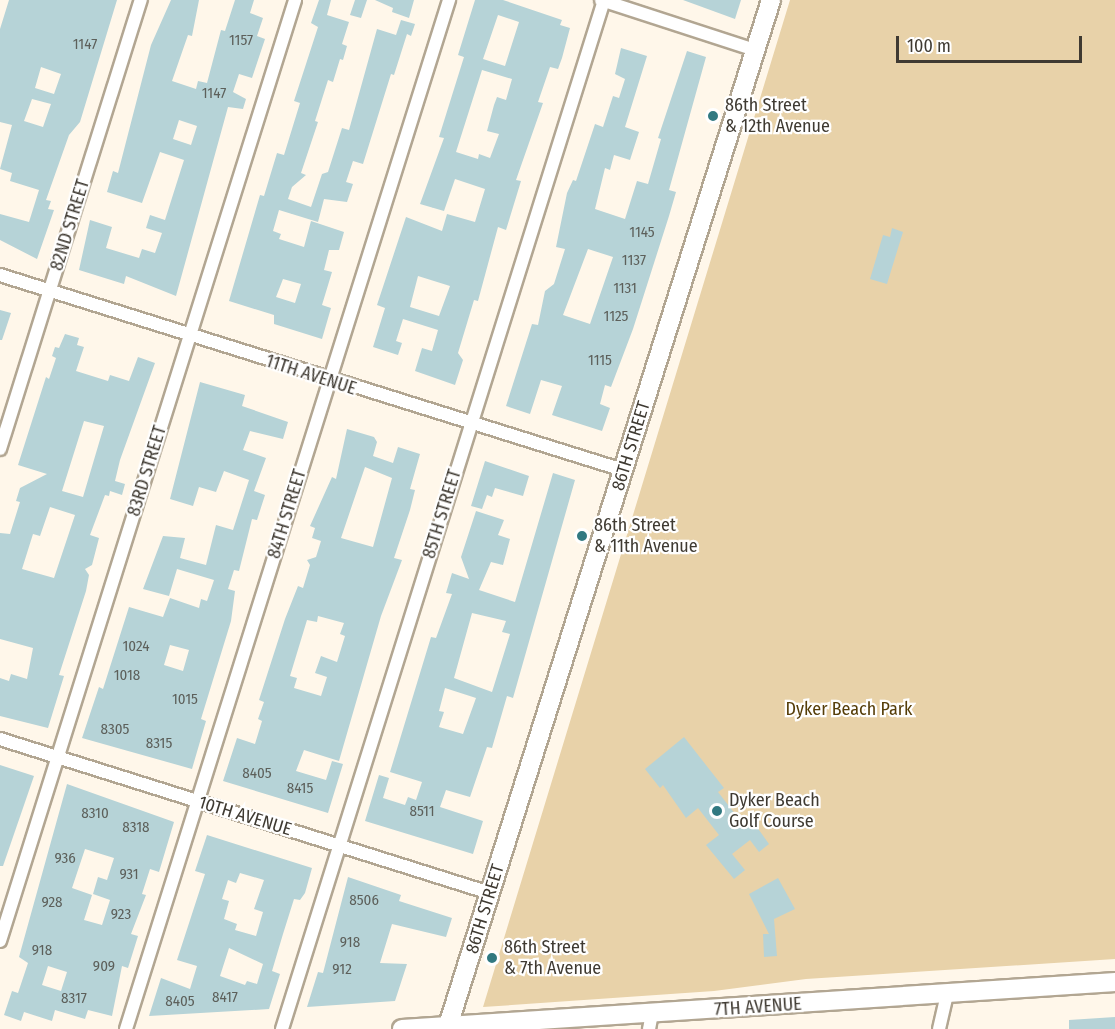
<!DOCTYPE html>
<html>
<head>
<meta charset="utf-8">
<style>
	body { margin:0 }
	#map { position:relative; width:1115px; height:1029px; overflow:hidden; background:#fff7ea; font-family:"Fira Sans Condensed",sans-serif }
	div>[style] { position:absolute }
	.green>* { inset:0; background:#e8d2a9 }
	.building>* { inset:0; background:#b6d3d7 }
	.roads { filter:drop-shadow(2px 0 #b2a692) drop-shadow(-2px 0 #b2a692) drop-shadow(0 2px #b2a692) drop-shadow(0 -2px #b2a692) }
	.street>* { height:12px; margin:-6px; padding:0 6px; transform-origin:6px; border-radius:6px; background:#fff }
	.secondary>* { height:18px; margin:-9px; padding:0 9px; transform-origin:9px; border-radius:9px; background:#fff }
	.dots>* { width:16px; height:16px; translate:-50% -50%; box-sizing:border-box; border:3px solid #fff; border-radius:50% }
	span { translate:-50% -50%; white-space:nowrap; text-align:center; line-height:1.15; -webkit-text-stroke:4.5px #fff; paint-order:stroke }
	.number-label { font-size:15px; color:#5d605b }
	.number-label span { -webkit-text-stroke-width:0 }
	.poi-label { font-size:18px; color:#3f3a32 }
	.left { translate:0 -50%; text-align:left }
	.street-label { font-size:18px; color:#3f3a32 }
	.park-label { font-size:18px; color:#553d08 }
	.scale { position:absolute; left:896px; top:36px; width:186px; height:27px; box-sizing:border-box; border:3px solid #3f3a32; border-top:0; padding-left:8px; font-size:18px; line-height:21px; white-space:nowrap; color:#3f3a32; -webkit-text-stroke:4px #fff; paint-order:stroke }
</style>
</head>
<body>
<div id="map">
	<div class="green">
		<i style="clip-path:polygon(790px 0,1115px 0,1115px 959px,806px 979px,714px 991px,483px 1007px)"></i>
	</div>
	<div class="building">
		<i style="clip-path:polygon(evenodd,9px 0,117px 0,80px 122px,69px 135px,46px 200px,51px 201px,48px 209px,54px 210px,37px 259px,0 240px,0 214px,29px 222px,39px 190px,10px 181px,12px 173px,0 169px,12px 125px,0 122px,0 29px,9px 0,41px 67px,61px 74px,54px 94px,35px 88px,41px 67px,9px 0,32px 99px,51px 104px,43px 127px,24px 121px,32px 99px)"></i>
		<i style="clip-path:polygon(evenodd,171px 0,199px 0,192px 36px,188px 35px,172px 81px,196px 89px,198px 81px,207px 83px,221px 30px,225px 31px,235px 0,254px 0,250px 13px,263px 18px,257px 36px,265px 39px,252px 78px,239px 74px,233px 92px,246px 99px,243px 109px,228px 107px,176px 296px,126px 276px,124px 284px,79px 270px,90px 220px,112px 227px,106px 248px,139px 258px,142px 249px,155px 253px,162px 233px,146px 228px,150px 215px,165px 220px,184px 160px,160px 152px,142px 203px,107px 192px,113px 171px,118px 173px,151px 45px,171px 0,179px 120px,197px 126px,191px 145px,173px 139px,179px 120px)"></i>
		<i style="clip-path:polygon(evenodd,319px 0,331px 0,327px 15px,349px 22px,342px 44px,347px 46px,343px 60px,340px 59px,333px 82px,328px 80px,315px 121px,318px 122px,301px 173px,306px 175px,292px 187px,288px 199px,311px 207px,322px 174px,328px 172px,342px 128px,349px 130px,377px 29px,396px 35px,401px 20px,415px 24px,411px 36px,407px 34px,394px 75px,391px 74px,363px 164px,353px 161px,346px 182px,353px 184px,347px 202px,324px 199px,318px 222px,279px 210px,273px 231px,281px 234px,279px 239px,304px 247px,311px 221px,344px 232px,339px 250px,329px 250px,324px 270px,332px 272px,322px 305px,331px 308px,322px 339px,274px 324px,274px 315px,229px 301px,260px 195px,264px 196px,277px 153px,284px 155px,300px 103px,294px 101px,318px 27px,311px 23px,319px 0,283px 279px,301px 284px,295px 303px,276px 297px,283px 279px)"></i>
		<i style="clip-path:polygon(355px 0,367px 0,361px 18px,350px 15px)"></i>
		<i style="clip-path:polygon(375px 0,414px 0,409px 18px,392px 12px,393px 8px)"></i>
		<i style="clip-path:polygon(evenodd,475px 0,503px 0,562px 20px,560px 25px,570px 28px,562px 58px,558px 69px,550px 67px,538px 102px,543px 103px,516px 180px,521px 181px,506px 230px,498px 227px,478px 301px,474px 300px,458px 353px,463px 360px,455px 385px,415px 371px,422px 348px,432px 351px,438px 330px,403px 319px,396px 341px,402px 343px,398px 355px,373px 347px,385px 308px,377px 305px,406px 217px,442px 231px,447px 214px,475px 222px,485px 189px,455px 179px,444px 211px,420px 204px,444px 138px,439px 137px,464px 57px,458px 55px,475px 0,498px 15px,519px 22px,505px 66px,483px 59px,498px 15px,475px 0,482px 70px,512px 79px,506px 100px,497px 97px,494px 105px,487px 131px,499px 134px,490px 158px,479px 154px,478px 159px,456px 152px,482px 70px,475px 0,418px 276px,450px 286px,439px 316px,410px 307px,418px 276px)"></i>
		<i style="clip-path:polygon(683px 0,741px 0,735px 19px)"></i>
		<i style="clip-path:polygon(evenodd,621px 48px,647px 56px,625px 127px,639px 132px,630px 160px,614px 155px,610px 170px,605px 168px,595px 209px,625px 219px,637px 181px,648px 184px,661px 139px,658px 138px,687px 51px,706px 57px,669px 190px,676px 192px,669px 216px,633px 329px,611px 387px,605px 385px,600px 404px,610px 408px,602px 431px,552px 415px,562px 386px,541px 380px,530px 414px,506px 406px,532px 324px,538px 325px,545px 291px,554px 284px,565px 249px,556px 247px,567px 193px,573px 180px,576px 181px,595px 124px,603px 127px,613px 96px,619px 98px,625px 79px,615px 74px,621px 48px,588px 249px,613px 257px,590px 324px,563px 315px,588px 249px)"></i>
		<i style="clip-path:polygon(892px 228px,903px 232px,887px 284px,870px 279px,883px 235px,890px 237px)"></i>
		<i style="clip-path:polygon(0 310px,11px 313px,2px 340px,0 340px)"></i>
		<i style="clip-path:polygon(evenodd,65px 334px,79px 338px,77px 345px,84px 347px,76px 371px,108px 381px,110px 375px,129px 381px,138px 357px,155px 363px,120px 460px,115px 481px,125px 484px,122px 495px,110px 491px,109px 496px,105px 495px,90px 535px,99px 538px,92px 565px,85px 569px,89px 575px,86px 591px,59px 675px,64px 676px,48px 728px,0 716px,0 678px,9px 681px,11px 674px,27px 679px,33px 648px,0 639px,0 533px,10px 534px,20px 502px,16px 501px,20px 488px,47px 474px,18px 465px,46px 377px,49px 379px,56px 358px,52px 356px,55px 347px,59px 348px,65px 334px,84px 421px,104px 426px,83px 497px,62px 491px,84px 421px,65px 334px,50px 507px,75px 515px,54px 578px,22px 569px,33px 534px,40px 536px,50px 507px)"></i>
		<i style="clip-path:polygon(evenodd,200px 382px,245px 395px,242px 406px,288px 422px,283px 439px,250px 431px,243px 450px,266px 458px,254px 491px,265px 495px,257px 520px,252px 519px,239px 571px,234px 570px,228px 589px,235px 591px,231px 621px,201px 719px,206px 721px,192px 769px,82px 738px,99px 687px,103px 689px,129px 607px,163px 617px,170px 598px,199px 608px,201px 599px,207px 601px,214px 580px,177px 569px,169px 596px,143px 589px,163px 536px,185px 538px,180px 558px,206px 565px,216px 525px,233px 530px,249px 480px,224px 471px,216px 492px,199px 487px,193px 506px,170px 499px,200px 382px,170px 645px,189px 650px,183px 671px,164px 665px,170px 645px)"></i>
		<i style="clip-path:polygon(evenodd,347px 429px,374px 437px,377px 442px,373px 456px,393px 463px,398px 447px,420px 454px,410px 489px,415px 490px,410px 510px,394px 558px,402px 560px,381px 616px,339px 761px,304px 750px,296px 771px,326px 780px,332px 761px,343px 764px,328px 813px,223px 781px,237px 738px,255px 744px,262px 721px,258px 719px,264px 702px,259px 700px,285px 619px,298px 586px,303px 588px,310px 565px,307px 560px,316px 557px,321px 541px,312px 538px,315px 528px,310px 526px,332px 477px,336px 479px,347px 429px,365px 467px,392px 478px,373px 547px,341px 538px,365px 467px,347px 429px,318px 616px,344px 623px,340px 634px,345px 636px,337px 662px,321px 656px,315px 673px,327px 677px,321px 696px,294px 688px,297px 678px,290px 676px,307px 620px,317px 622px,318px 616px)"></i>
		<i style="clip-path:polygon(485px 461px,529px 476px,523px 496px,495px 488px,492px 497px,487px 495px,482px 509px,471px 506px)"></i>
		<i style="clip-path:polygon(evenodd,553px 473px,575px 480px,513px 698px,507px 696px,492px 748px,487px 747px,470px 797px,446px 790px,440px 807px,483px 821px,473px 854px,365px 821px,379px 775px,389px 778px,383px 798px,405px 805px,408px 797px,416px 800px,422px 782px,390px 772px,431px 637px,436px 638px,452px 594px,446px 593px,452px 573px,469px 579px,461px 557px,476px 511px,504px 520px,498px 535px,510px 539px,503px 565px,491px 562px,479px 590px,515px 602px,553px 473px,472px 613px,506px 621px,502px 632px,510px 634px,492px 692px,454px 678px,472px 613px,553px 473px,445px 688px,476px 698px,463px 734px,439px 727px,444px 712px,439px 711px,445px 688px)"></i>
		<i style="clip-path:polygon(684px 737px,724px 788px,718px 792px,739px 819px,749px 816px,769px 844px,759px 852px,750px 840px,732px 854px,745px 870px,734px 879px,706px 845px,719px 835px,698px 808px,686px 818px,663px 785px,660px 788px,645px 769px)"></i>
		<i style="clip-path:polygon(0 765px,34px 776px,3px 866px,0 866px)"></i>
		<i style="clip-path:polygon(evenodd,67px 784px,174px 822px,159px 872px,150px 869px,142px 894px,146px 895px,131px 934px,138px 936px,128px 968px,122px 966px,112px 1016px,88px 1010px,85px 1019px,55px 1010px,52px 1021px,24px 1012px,21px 1021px,4px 1015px,12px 991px,18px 993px,28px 963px,19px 957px,67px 784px,85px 849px,114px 858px,107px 880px,98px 877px,93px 894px,110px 900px,102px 925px,84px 920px,92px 895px,72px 888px,85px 849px,67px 784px,48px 966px,67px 972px,61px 991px,42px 985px,48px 966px)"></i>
		<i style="clip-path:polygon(evenodd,207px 835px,312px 868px,305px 893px,300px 900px,294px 899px,283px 934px,272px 971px,280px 974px,269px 1009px,149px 1016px,161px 978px,190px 989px,197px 966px,177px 960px,205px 874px,195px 871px,207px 835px,240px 873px,264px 880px,254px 909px,263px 912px,256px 936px,235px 930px,237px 924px,224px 919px,229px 901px,222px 899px,228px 880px,236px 883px,240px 873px,207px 835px,229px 948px,263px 964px,257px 984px,247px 981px,245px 985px,220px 976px,229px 948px)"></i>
		<i style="clip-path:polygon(348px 877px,401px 895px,399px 901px,452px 918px,446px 937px,392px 924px,380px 963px,407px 964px,395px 1001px,307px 1007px,318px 972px,323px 973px)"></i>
		<i style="clip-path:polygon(778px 878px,795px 909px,774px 919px,777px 956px,764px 957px,763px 934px,769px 934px,749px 894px)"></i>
		<i style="clip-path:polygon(1115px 1017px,1115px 1029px,1069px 1029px,1069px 1020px)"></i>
	</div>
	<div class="roads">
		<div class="street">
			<i style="left:601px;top:0;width:162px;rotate:18deg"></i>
			<i style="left:0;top:275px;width:653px;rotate:17.38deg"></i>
			<i style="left:0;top:449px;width:471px;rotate:-72.6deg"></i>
			<i style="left:0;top:739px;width:514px;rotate:17.45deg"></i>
			<i style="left:0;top:941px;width:986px;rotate:-72.59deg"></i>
			<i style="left:126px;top:1029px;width:1079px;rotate:-72.57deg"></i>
			<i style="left:282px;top:1029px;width:1078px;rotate:-72.62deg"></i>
			<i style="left:649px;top:1029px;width:15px;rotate:-79deg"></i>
			<i style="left:939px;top:1029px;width:36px;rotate:-77deg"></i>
		</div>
		<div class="secondary">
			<i style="left:402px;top:1029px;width:715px;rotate:-3.77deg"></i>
			<i style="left:447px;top:1029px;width:1079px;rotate:-72.52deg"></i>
		</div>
	</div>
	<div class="dots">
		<i style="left:713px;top:116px;background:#317981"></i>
		<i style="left:582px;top:536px;background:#317981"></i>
		<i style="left:717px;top:811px;background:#317981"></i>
		<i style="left:492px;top:958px;background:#317981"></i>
	</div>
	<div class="number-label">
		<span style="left:241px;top:41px">1157</span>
		<span style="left:85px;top:45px">1147</span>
		<span style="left:214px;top:94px">1147</span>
		<span style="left:642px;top:233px">1145</span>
		<span style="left:634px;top:261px">1137</span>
		<span style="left:625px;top:289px">1131</span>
		<span style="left:616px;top:317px">1125</span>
		<span style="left:600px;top:361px">1115</span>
		<span style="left:136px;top:647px">1024</span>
		<span style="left:127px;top:676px">1018</span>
		<span style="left:185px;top:700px">1015</span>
		<span style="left:115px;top:730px">8305</span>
		<span style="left:159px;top:744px">8315</span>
		<span style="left:257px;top:774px">8405</span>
		<span style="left:300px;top:789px">8415</span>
		<span style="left:422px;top:812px">8511</span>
		<span style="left:95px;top:814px">8310</span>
		<span style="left:136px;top:828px">8318</span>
		<span style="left:65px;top:859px">936</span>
		<span style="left:129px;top:875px">931</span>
		<span style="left:364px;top:901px">8506</span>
		<span style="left:52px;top:903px">928</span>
		<span style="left:121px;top:915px">923</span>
		<span style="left:350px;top:943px">918</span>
		<span style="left:42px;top:951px">918</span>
		<span style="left:104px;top:967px">909</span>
		<span style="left:342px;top:970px">912</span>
		<span style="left:225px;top:998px">8417</span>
		<span style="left:74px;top:999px">8317</span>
		<span style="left:180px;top:1002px">8405</span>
	</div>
	<div class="poi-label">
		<span class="left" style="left:725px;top:116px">86th Street<br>&amp; 12th Avenue</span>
		<span class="left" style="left:594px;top:536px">86th Street<br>&amp; 11th Avenue</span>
		<span class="left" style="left:729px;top:811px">Dyker Beach<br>Golf Course</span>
		<span class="left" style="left:504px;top:958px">86th Street<br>&amp; 7th Avenue</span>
	</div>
	<div class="street-label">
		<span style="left:70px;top:225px;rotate:-73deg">82ND STREET</span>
		<span style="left:311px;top:375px;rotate:18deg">11TH AVENUE</span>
		<span style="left:631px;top:446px;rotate:-73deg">86TH STREET</span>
		<span style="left:147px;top:471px;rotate:-73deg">83RD STREET</span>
		<span style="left:287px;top:514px;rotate:-73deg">84TH STREET</span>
		<span style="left:442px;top:514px;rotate:-73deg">85TH STREET</span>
		<span style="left:245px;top:816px;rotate:17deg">10TH AVENUE</span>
		<span style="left:485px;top:909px;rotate:-73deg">86TH STREET</span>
		<span style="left:758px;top:1007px;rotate:-4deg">7TH AVENUE</span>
	</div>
	<div class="park-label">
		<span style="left:849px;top:709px">Dyker Beach Park</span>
	</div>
	<div class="scale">100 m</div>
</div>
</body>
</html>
